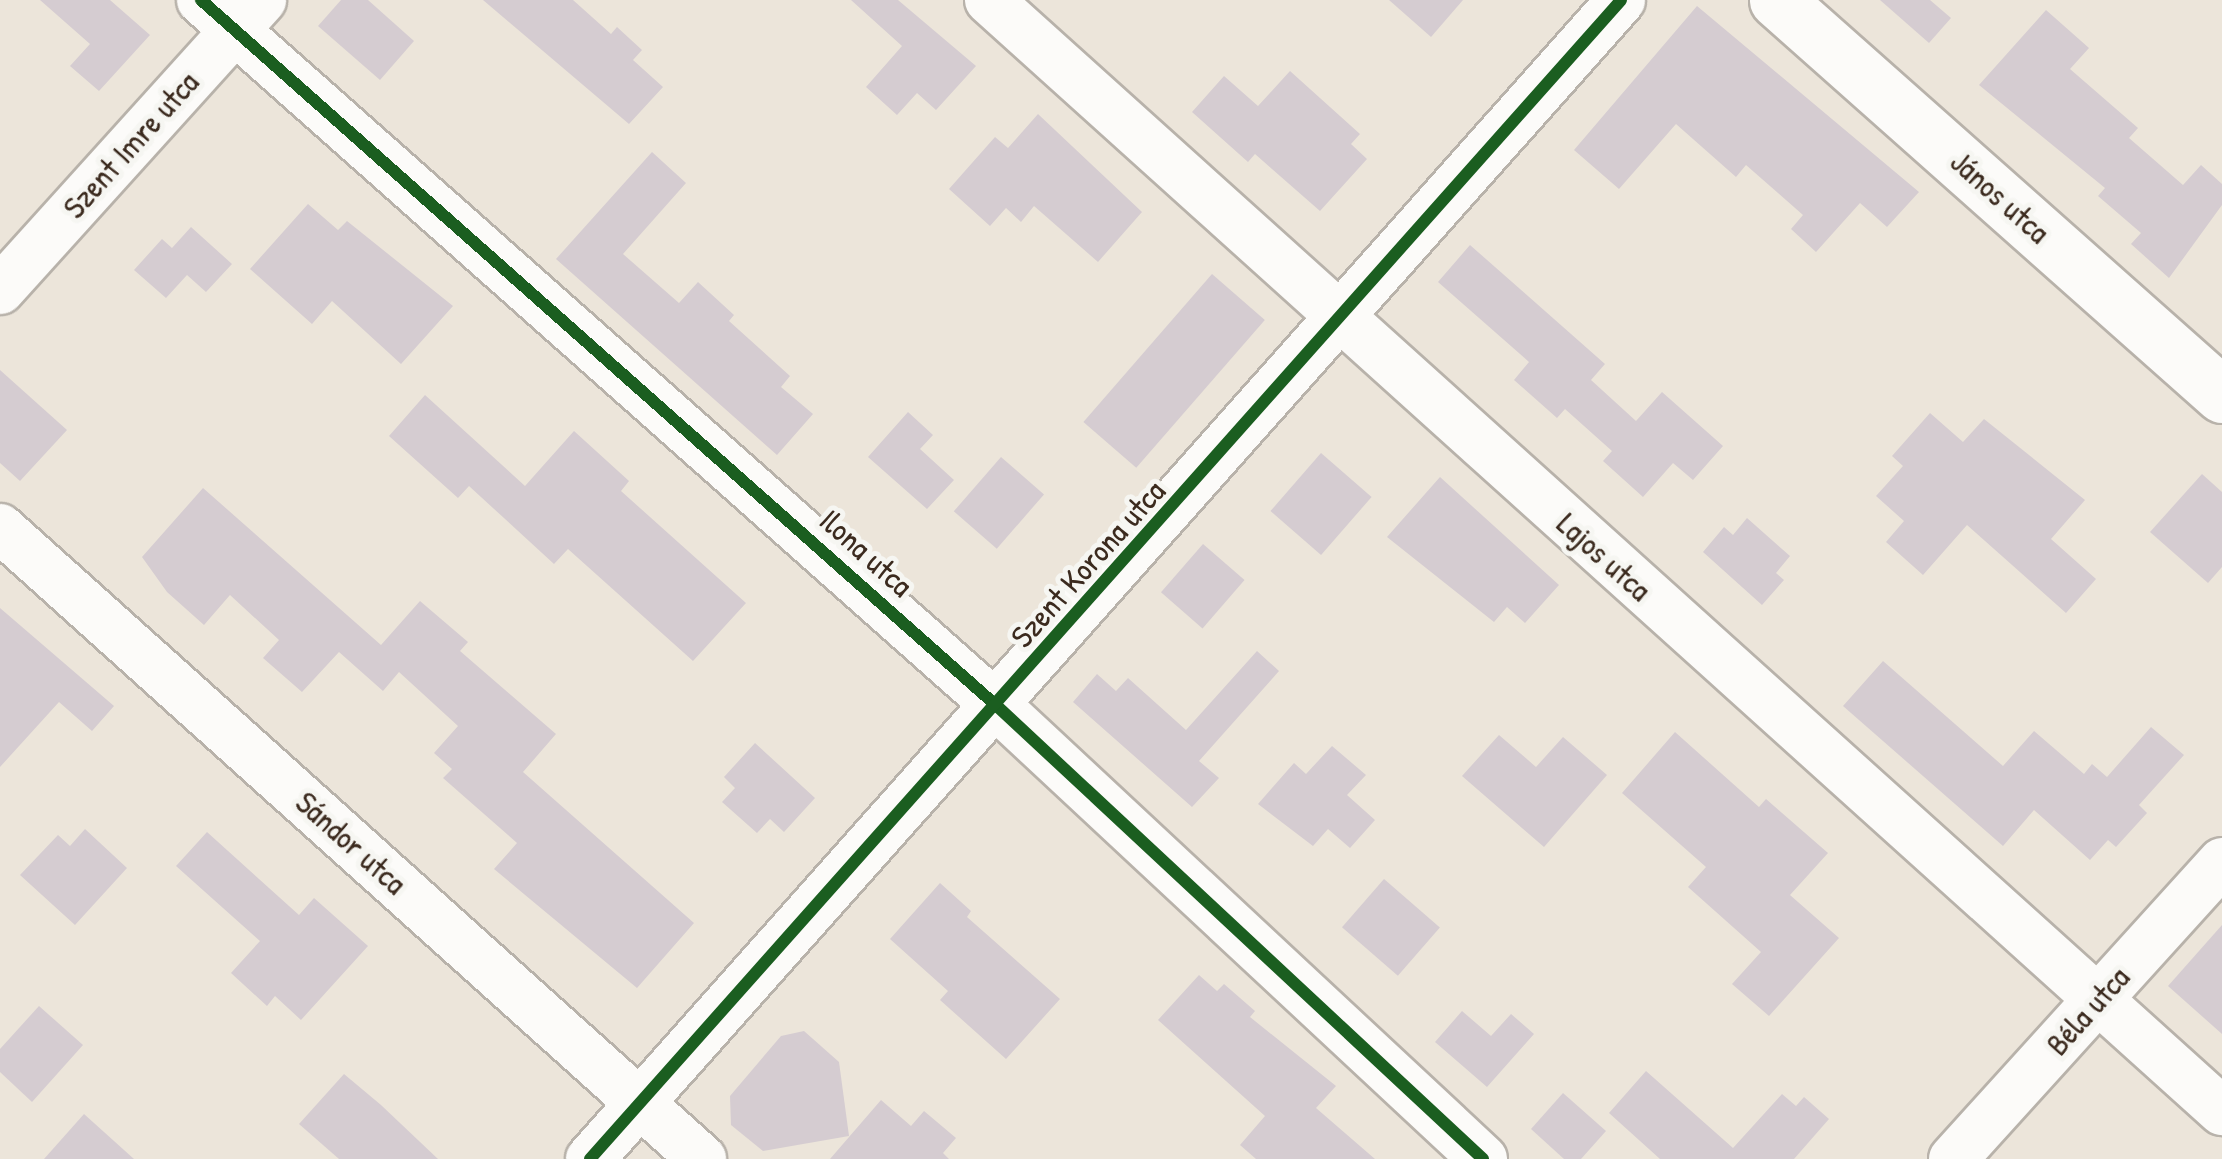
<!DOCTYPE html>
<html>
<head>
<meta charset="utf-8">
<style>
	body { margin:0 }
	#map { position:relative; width:2222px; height:1159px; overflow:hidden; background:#ece5da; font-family:"Patrick Hand",sans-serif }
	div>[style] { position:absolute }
	.building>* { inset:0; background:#d5ccd1; transform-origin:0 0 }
	.roads { filter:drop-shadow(2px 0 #b8b2aa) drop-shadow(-2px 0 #b8b2aa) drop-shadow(0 2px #b8b2aa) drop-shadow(0 -2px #b8b2aa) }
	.street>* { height:48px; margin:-24px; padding:0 24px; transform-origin:24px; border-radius:24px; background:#fcfbf9 }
	.secondary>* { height:55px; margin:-27.5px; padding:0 27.5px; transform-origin:27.5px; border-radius:27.5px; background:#fcfbf9 }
	.cycleway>* { height:12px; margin:-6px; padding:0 6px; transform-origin:6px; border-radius:6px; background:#1b5e20 }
	span { translate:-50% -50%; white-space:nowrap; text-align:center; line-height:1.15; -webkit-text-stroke:10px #f6f6f2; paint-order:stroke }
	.street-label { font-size:32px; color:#3b2a1e }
</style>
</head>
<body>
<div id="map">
	<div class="building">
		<i style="clip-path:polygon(40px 0,110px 0,150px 35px,99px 91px,70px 66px,90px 44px)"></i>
		<i style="clip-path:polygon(341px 0,368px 0,414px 41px,380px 80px,318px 26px)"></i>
		<i style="clip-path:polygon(483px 0,573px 0,611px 34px,617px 27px,642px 50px,633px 60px,663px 87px,629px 124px)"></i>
		<i style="clip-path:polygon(851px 0,898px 0,976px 66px,936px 110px,917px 93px,897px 115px,866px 87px,902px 46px)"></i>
		<i style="clip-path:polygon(1389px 0,1463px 0,1431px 37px)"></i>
		<i style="clip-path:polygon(1880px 0,1930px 0,1951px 18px,1929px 43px)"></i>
		<i style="clip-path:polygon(1697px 6px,1919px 192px,1887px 227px,1860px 203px,1816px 252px,1791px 229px,1803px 215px,1746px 165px,1736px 177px,1676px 124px,1619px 189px,1574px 150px)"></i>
		<i style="clip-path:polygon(2046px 10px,2089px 48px,2070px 69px,2138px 128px,2129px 138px,2183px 185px,2201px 165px,2222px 184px,2222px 205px,2169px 278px,2131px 244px,2141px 233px,2098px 196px,2105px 188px,1979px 85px)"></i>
		<i style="clip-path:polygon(1290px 71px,1360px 134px,1351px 144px,1367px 159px,1320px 211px,1255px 154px,1248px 162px,1192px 112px,1224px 76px,1258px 106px)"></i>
		<i style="clip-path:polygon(1038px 114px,1142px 212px,1098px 262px,1034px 206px,1021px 222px,1006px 208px,990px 226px,949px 189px,995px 137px,1008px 148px)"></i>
		<i style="clip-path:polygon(652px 152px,686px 183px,623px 254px,679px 303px,698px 282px,734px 315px,729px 321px,790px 376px,781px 387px,813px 414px,777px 455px,556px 259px)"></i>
		<i style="clip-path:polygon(308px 204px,338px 230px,347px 221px,453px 306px,401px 364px,332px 301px,312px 324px,250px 269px)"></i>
		<i style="clip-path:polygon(191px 227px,232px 264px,206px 292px,187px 275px,166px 298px,134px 270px,162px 239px,172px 248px)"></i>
		<i style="clip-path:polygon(1470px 245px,1605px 364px,1591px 380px,1636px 421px,1662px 392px,1723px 446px,1693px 480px,1673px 463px,1643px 497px,1603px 461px,1612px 451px,1565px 409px,1557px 418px,1514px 380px,1529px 362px,1438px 282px)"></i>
		<i style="left:1212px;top:274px;width:70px;height:196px;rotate:41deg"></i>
		<i style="clip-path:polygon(0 370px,67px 430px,20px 481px,0 463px)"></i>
		<i style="clip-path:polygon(425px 395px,525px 486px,574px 431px,629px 481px,621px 491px,746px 603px,693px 661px,568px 549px,554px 564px,469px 486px,458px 498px,389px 436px)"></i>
		<i style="clip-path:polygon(908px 412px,933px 435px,920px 449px,954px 480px,927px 509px,868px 457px)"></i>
		<i style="clip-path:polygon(1930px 413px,1963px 442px,1984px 419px,2085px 500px,2051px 539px,2096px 579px,2066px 613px,1967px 525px,1923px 575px,1886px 542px,1904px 521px,1876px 496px,1903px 466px,1892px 456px)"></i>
		<i style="left:1321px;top:453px;width:67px;height:77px;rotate:41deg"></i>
		<i style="left:1001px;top:457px;width:57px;height:72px;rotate:41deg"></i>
		<i style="clip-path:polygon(2202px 474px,2222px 492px,2222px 567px,2208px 583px,2150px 532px)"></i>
		<i style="clip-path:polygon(1440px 477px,1559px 585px,1525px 623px,1507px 607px,1494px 622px,1387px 537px)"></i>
		<i style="clip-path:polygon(203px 488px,381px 645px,420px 601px,468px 642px,460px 651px,556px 734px,523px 772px,694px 923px,637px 988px,494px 869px,517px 843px,443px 778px,452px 769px,434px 753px,458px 726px,399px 672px,383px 691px,339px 652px,302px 692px,263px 658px,279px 640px,230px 595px,204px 625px,167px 592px,142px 557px)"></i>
		<i style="clip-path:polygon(1747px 518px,1790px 556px,1776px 573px,1784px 580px,1762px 605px,1703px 552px,1724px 527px,1733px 535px)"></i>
		<i style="left:1203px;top:544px;width:55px;height:64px;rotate:41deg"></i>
		<i style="clip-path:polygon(0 608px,114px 706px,92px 731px,59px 702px,0 767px)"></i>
		<i style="clip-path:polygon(1257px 651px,1279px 671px,1199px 761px,1219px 778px,1192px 807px,1073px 702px,1097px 674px,1116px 691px,1128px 678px,1186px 730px)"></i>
		<i style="clip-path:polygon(1883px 661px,2003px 766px,2034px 731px,2084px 774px,2092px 764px,2107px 777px,2151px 727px,2184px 755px,2139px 805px,2147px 813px,2116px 847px,2108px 840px,2090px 860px,2034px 810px,2003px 846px,1843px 706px)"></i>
		<i style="clip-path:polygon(1675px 732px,1759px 807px,1766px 799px,1828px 853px,1790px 895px,1839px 938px,1769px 1016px,1732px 984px,1761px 952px,1688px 887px,1706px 867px,1622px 793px)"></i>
		<i style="clip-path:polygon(1499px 735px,1536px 767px,1563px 737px,1607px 775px,1544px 847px,1462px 776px)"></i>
		<i style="clip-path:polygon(755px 743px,815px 798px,784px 832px,770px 819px,757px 833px,722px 802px,735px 788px,724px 777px)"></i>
		<i style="clip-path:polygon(1332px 746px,1366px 775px,1347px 795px,1375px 820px,1350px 848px,1328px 829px,1313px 846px,1258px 804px,1294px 763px,1306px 774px)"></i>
		<i style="clip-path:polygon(85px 829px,127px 868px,75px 925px,20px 875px,58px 835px,70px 846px)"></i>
		<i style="clip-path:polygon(207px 832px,299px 915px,314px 898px,368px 946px,301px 1020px,275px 996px,267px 1006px,231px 973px,260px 941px,176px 866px)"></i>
		<i style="left:1384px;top:879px;width:74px;height:64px;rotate:41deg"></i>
		<i style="clip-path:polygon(940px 883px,971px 911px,967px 917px,1060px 999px,1006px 1059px,940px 1000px,948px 991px,890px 939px)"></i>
		<i style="clip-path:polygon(2222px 925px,2222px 1034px,2168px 986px)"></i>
		<i style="clip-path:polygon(1199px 975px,1217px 991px,1224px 984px,1255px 1011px,1250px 1017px,1336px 1086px,1316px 1108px,1375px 1159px,1256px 1159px,1240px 1145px,1265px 1116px,1158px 1020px)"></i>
		<i style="clip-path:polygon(39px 1006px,83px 1045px,32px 1102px,0 1072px,0 1049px)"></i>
		<i style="clip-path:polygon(1462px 1011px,1491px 1036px,1511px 1014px,1534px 1034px,1487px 1087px,1435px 1042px)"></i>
		<i style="clip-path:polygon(804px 1031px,839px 1062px,849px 1136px,763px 1151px,731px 1125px,730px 1096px,781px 1036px)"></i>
		<i style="clip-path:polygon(1646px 1071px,1733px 1148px,1782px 1094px,1796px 1106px,1804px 1097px,1829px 1119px,1794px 1159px,1660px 1159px,1609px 1113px)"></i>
		<i style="clip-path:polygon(344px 1074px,381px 1105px,438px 1159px,339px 1159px,299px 1124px)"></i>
		<i style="clip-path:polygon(1563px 1093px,1606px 1131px,1581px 1159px,1564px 1159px,1531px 1129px)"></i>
		<i style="clip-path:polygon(881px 1100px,911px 1126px,924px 1111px,956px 1138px,943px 1153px,949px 1159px,830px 1159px)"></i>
		<i style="clip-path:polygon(84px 1114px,134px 1159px,44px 1159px)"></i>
	</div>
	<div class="roads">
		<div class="street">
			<i style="left:201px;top:0;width:1065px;rotate:41.58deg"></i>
			<i style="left:998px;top:707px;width:663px;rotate:42.98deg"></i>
			<i style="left:989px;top:0;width:1660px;rotate:42.02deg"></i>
			<i style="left:0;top:290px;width:391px;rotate:-47.9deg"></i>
			<i style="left:0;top:528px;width:944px;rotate:41.95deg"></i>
			<i style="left:590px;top:1159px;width:1551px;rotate:-48.34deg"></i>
			<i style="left:1953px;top:1159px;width:401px;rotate:-47.8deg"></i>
		</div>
		<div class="secondary">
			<i style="left:1777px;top:0;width:595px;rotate:41.59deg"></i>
		</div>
	</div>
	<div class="cycleway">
		<i style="left:201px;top:0;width:1065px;rotate:41.58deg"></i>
		<i style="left:998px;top:707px;width:663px;rotate:42.98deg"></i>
		<i style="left:590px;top:1159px;width:1551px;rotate:-48.34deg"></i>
	</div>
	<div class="street-label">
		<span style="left:131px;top:145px;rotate:-48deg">Szent Imre utca</span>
		<span style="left:2000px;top:197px;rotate:42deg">János utca</span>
		<span style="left:866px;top:553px;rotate:42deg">Ilona utca</span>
		<span style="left:1604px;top:557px;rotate:42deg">Lajos utca</span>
		<span style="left:1088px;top:564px;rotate:-48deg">Szent Korona utca</span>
		<span style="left:351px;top:843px;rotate:42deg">Sándor utca</span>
		<span style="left:2088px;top:1011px;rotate:-48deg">Béla utca</span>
	</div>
</div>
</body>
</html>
